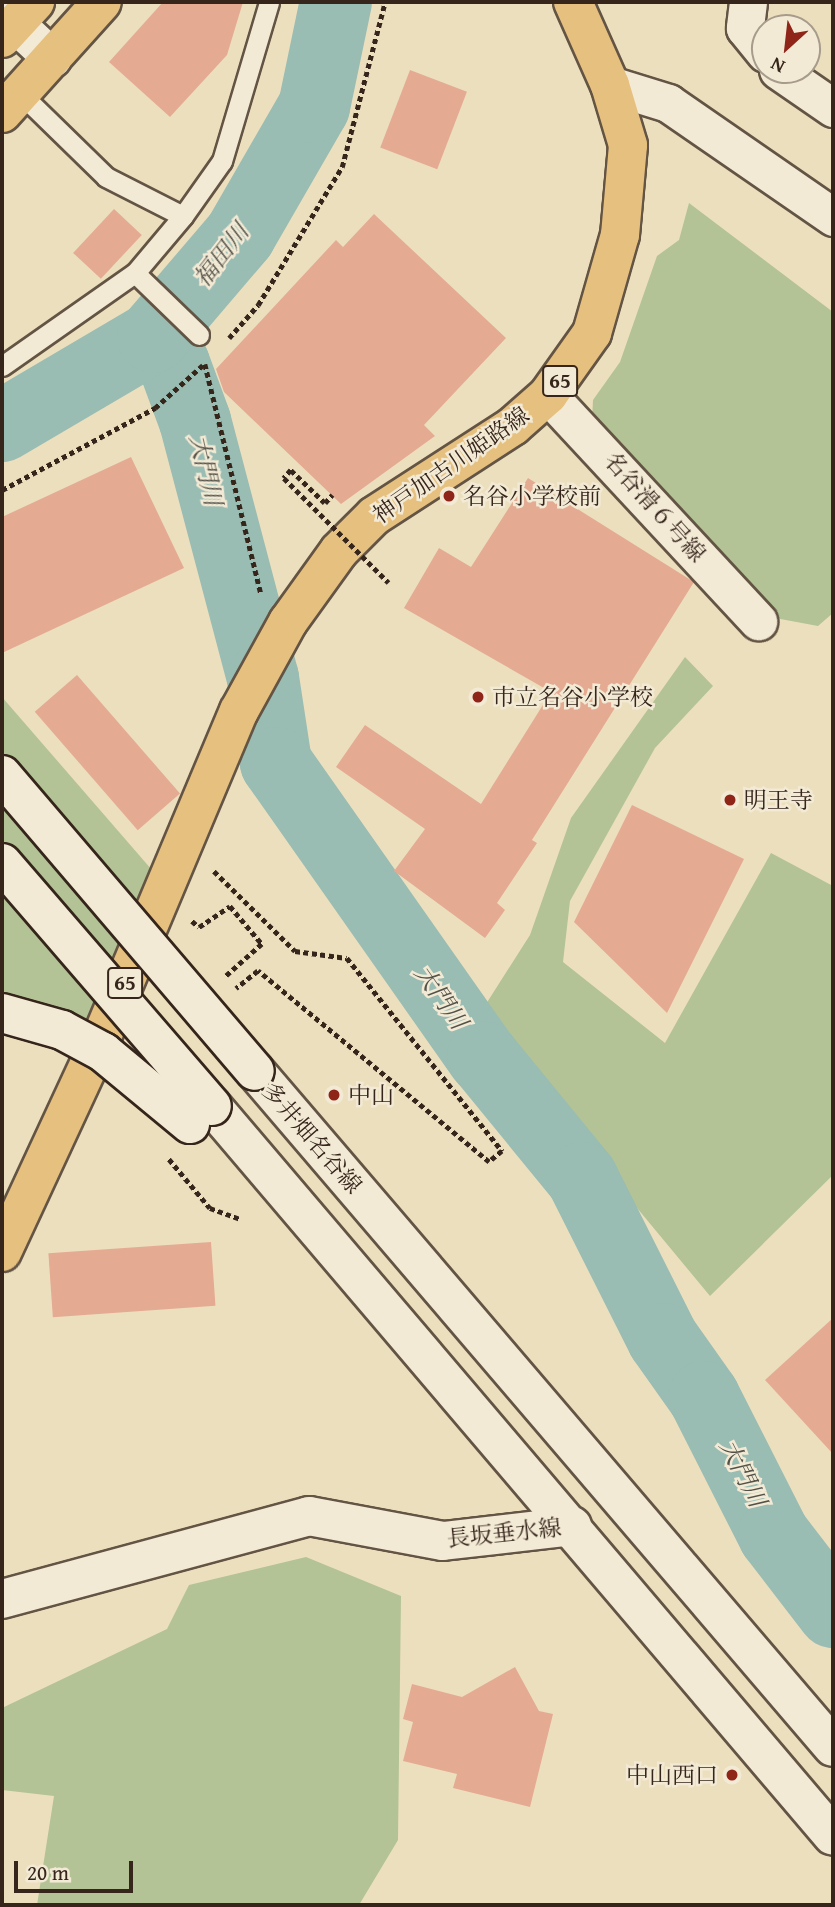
<!DOCTYPE html>
<html>
<head>
<meta charset="utf-8">
<style>
	body { margin:0 }
	#map { position:relative; width:835px; height:1907px; overflow:hidden; background:#ecdfbe; font-family:"Gentium Book Plus","Noto Serif JP",serif }
	div>[style] { position:absolute }
	.green>* { inset:0; background:#b3c395 }
	.river>* { height:72px; margin:-36px; padding:0 36px; transform-origin:36px; border-radius:36px; background:#99bcb3 }
	.building>* { inset:0; background:#e4ab92; transform-origin:0 0 }
	.path>* { height:4.5px; margin-top:-2.25px; transform-origin:0; background:repeating-linear-gradient(90deg,#35251b 0 5px,transparent 0 8.5px) }
	.roads { filter:drop-shadow(2px 0 #635444) drop-shadow(-2px 0 #635444) drop-shadow(0 2px #635444) drop-shadow(0 -2px #635444) }
	.lane>* { height:19px; margin:-9.5px; padding:0 9.5px; transform-origin:9.5px; border-radius:9.5px; background:#f3ead5 }
	.street>* { height:37px; margin:-18.5px; padding:0 18.5px; transform-origin:18.5px; border-radius:18.5px; background:#f3ead5 }
	.secondary>* { height:38px; margin:-19px; padding:0 19px; transform-origin:19px; border-radius:19px; background:#f3ead5 }
	.primary>* { height:38px; margin:-19px; padding:0 19px; transform-origin:19px; border-radius:19px; background:#e6c07f }
	.path-bridge>* { height:4.5px; margin-top:-2.25px; transform-origin:0; background:repeating-linear-gradient(90deg,#35251b 0 5px,transparent 0 8.5px) }
	.bridges { filter:drop-shadow(2px 0 #35251b) drop-shadow(-2px 0 #35251b) drop-shadow(0 2px #35251b) drop-shadow(0 -2px #35251b) }
	.secondary-bridge>* { height:38px; margin:-19px; padding:0 19px; transform-origin:19px; border-radius:19px; background:#f3ead5 }
	.dots>* { width:19px; height:19px; translate:-50% -50%; box-sizing:border-box; border:4px solid #f3ead5; border-radius:50% }
	span { translate:-50% -50%; white-space:nowrap; text-align:center; line-height:1.15; -webkit-text-stroke:5px #f3ead5; paint-order:stroke }
	.shield-label span { padding:2px 5px; background:#f3ead5; border:2px solid; border-radius:5px; -webkit-text-stroke-width:0 }
	.shield-label { font-size:21px; color:#35251b; font-weight:700 }
	.street-label { font-size:23px; color:#35251b }
	.poi-label { font-size:23px; color:#35251b }
	.left { translate:0 -50%; text-align:left }
	.right { translate:-100% -50%; text-align:right }
	.water-label { font-size:24px; color:#535249; font-style:italic }
	.frame { position:absolute; inset:0; border:4px solid #35251b; pointer-events:none }
	.north { position:absolute; left:751px; top:14px; width:70px; height:70px; box-sizing:border-box; background:#f3ead5; border:2px solid #a79b8b; border-radius:50%; rotate:207deg; font-size:19px; font-weight:700; line-height:28px; text-align:center; color:#35251b }
	.north::after { content:''; display:block; margin:auto; width:24px; height:32px; background:#8f2418; clip-path:polygon(50% 0,100% 100%,50% 72%,0 100%) }
	.scale { position:absolute; left:14px; top:1861px; width:119px; height:32px; box-sizing:border-box; border:4px solid #35251b; border-top:0; padding-left:9px; font-size:21px; line-height:24px; white-space:nowrap; color:#35251b; -webkit-text-stroke:5px #f3ead5; paint-order:stroke }
</style>
</head>
<body>
<div id="map">
	<div class="green">
		<i style="clip-path:polygon(689px 203px,833px 312px,833px 613px,818px 626px,775px 618px,592px 420px,593px 400px,620px 362px,657px 256px,679px 240px)"></i>
		<i style="clip-path:polygon(685px 657px,713px 686px,655px 748px,570px 901px,563px 962px,665px 1043px,771px 853px,833px 886px,833px 1175px,710px 1296px,584px 1144px,486px 1004px,530px 935px,571px 818px)"></i>
		<i style="clip-path:polygon(2px 697px,152px 870px,86px 1031px,2px 994px)"></i>
		<i style="clip-path:polygon(306px 1557px,401px 1596px,398px 1840px,359px 1905px,2px 1905px,37px 1905px,54px 1796px,2px 1790px,2px 1708px,167px 1629px,189px 1585px)"></i>
	</div>
	<div class="river">
		<i style="left:153px;top:337px;width:34px;rotate:52deg"></i>
		<i style="left:174px;top:364px;width:61px;rotate:69.8deg"></i>
		<i style="left:195px;top:421px;width:266px;rotate:75.2deg"></i>
		<i style="left:263px;top:678px;width:86px;rotate:81.3deg"></i>
		<i style="left:276px;top:763px;width:360px;rotate:54.9deg"></i>
		<i style="left:483px;top:1057px;width:156px;rotate:50.7deg"></i>
		<i style="left:582px;top:1178px;width:180px;rotate:63.3deg"></i>
		<i style="left:663px;top:1339px;width:71px;rotate:54.7deg"></i>
		<i style="left:704px;top:1397px;width:155px;rotate:63.1deg"></i>
		<i style="left:774px;top:1535px;width:97px;rotate:52.5deg"></i>
		<i style="left:2px;top:426px;width:175px;rotate:-30.5deg"></i>
		<i style="left:153px;top:337px;width:134px;rotate:-49.5deg"></i>
		<i style="left:240px;top:235px;width:148px;rotate:-60deg"></i>
		<i style="left:314px;top:107px;width:107px;rotate:-78.2deg"></i>
	</div>
	<div class="building">
		<i style="clip-path:polygon(163px 2px,243px 2px,227px 55px,170px 117px,109px 62px)"></i>
		<i style="left:410px;top:70px;width:61px;height:83px;rotate:21deg"></i>
		<i style="left:114px;top:209px;width:38px;height:60px;rotate:43deg"></i>
		<i style="clip-path:polygon(374px 214px,506px 338px,424px 425px,435px 436px,341px 504px,224px 392px,216px 369px,336px 240px,343px 247px)"></i>
		<i style="clip-path:polygon(131px 457px,184px 568px,2px 653px,2px 517px)"></i>
		<i style="clip-path:polygon(528px 478px,694px 582px,532px 840px,537px 843px,497px 903px,505px 910px,485px 938px,394px 871px,425px 829px,336px 767px,365px 725px,481px 804px,551px 692px,404px 608px,439px 548px,471px 567px)"></i>
		<i style="left:77px;top:675px;width:157px;height:56px;rotate:49deg"></i>
		<i style="clip-path:polygon(632px 805px,744px 859px,667px 1013px,574px 922px)"></i>
		<i style="left:211px;top:1242px;width:64px;height:163px;rotate:86deg"></i>
		<i style="clip-path:polygon(833px 1318px,833px 1454px,765px 1380px)"></i>
		<i style="clip-path:polygon(515px 1667px,539px 1711px,553px 1714px,530px 1807px,453px 1788px,457px 1774px,403px 1761px,413px 1722px,403px 1719px,412px 1684px,462px 1697px)"></i>
	</div>
	<div class="path">
		<i style="left:229px;top:338px;width:44px;rotate:-48.7deg"></i>
		<i style="left:258px;top:305px;width:162px;rotate:-58.7deg"></i>
		<i style="left:342px;top:167px;width:171px;rotate:-75.4deg"></i>
		<i style="left:205px;top:364px;width:237px;rotate:76.3deg"></i>
		<i style="left:291px;top:470px;width:47px;rotate:44.1deg"></i>
		<i style="left:325px;top:503px;width:11px;rotate:-49deg"></i>
		<i style="left:2px;top:490px;width:174px;rotate:-28.2deg"></i>
		<i style="left:155px;top:408px;width:64px;rotate:-41.9deg"></i>
		<i style="left:214px;top:871px;width:114px;rotate:44.6deg"></i>
		<i style="left:295px;top:951px;width:52px;rotate:7.7deg"></i>
		<i style="left:347px;top:958px;width:248px;rotate:51.2deg"></i>
		<i style="left:502px;top:1151px;width:17px;rotate:140deg"></i>
		<i style="left:489px;top:1162px;width:300px;rotate:-140.4deg"></i>
		<i style="left:258px;top:971px;width:28px;rotate:141deg"></i>
		<i style="left:192px;top:921px;width:9px;rotate:41deg"></i>
		<i style="left:199px;top:927px;width:37px;rotate:-34deg"></i>
		<i style="left:230px;top:906px;width:50px;rotate:49.9deg"></i>
		<i style="left:262px;top:944px;width:50px;rotate:138.3deg"></i>
		<i style="left:169px;top:1159px;width:64px;rotate:50.1deg"></i>
		<i style="left:210px;top:1208px;width:33px;rotate:20deg"></i>
	</div>
	<div class="roads">
		<div class="lane">
			<i style="left:20px;top:93px;width:120px;rotate:44.3deg"></i>
			<i style="left:106px;top:177px;width:86px;rotate:26.9deg"></i>
			<i style="left:135px;top:273px;width:89px;rotate:44.1deg"></i>
			<i style="left:2px;top:366px;width:162px;rotate:-35deg"></i>
			<i style="left:135px;top:273px;width:75px;rotate:-49.9deg"></i>
			<i style="left:183px;top:216px;width:67px;rotate:-54.7deg"></i>
			<i style="left:222px;top:161px;width:166px;rotate:-73.5deg"></i>
		</div>
		<div class="street">
			<i style="left:748px;top:2px;width:26px;rotate:97deg"></i>
			<i style="left:745px;top:28px;width:32px;rotate:51deg"></i>
			<i style="left:778px;top:70px;width:67px;rotate:34.6deg"></i>
			<i style="left:610px;top:85px;width:61px;rotate:17.2deg"></i>
			<i style="left:668px;top:103px;width:201px;rotate:34.6deg"></i>
			<i style="left:548px;top:395px;width:309px;rotate:47.1deg"></i>
		</div>
		<div class="secondary">
			<i style="left:2px;top:11px;width:69px;rotate:43.2deg"></i>
			<i style="left:255px;top:1071px;width:889px;rotate:49.47deg"></i>
			<i style="left:212px;top:1106px;width:958px;rotate:49.61deg"></i>
			<i style="left:2px;top:1599px;width:318px;rotate:-15.1deg"></i>
			<i style="left:309px;top:1516px;width:136px;rotate:10.6deg"></i>
			<i style="left:443px;top:1541px;width:130px;rotate:-6.6deg"></i>
		</div>
		<div class="primary">
			<i style="left:2px;top:38px;width:49px;rotate:-47.5deg"></i>
			<i style="left:2px;top:113px;width:149px;rotate:-48deg"></i>
			<i style="left:2px;top:1252px;width:240px;rotate:-65.1deg"></i>
			<i style="left:103px;top:1034px;width:350px;rotate:-67.2deg"></i>
			<i style="left:239px;top:711px;width:102px;rotate:-61.2deg"></i>
			<i style="left:288px;top:622px;width:87px;rotate:-54.3deg"></i>
			<i style="left:339px;top:551px;width:49px;rotate:-45deg"></i>
			<i style="left:374px;top:516px;width:166px;rotate:-32.9deg"></i>
			<i style="left:513px;top:426px;width:47px;rotate:-41.5deg"></i>
			<i style="left:548px;top:395px;width:76px;rotate:-54.6deg"></i>
			<i style="left:592px;top:333px;width:102px;rotate:-74.1deg"></i>
			<i style="left:620px;top:235px;width:90px;rotate:-84.9deg"></i>
			<i style="left:628px;top:145px;width:63px;rotate:-106.7deg"></i>
			<i style="left:610px;top:85px;width:91px;rotate:-114deg"></i>
		</div>
	</div>
	<div class="path-bridge">
		<i style="left:291px;top:470px;width:11px;rotate:131deg"></i>
		<i style="left:284px;top:478px;width:148px;rotate:45deg"></i>
	</div>
	<div class="bridges">
		<div class="secondary-bridge">
			<i style="left:2px;top:775px;width:389px;rotate:49.5deg"></i>
			<i style="left:2px;top:863px;width:321px;rotate:49.2deg"></i>
			<i style="left:2px;top:1013px;width:62px;rotate:15.8deg"></i>
			<i style="left:62px;top:1030px;width:47px;rotate:28.2deg"></i>
			<i style="left:103px;top:1052px;width:113px;rotate:39.6deg"></i>
		</div>
	</div>
	<div class="dots">
		<i style="left:449px;top:496px;background:#8f2418"></i>
		<i style="left:478px;top:697px;background:#8f2418"></i>
		<i style="left:730px;top:800px;background:#8f2418"></i>
		<i style="left:334px;top:1095px;background:#8f2418"></i>
		<i style="left:732px;top:1775px;background:#8f2418"></i>
	</div>
	<div class="shield-label">
		<span style="left:560px;top:381px">65</span>
		<span style="left:125px;top:983px">65</span>
	</div>
	<div class="street-label">
		<span style="left:451px;top:465px;rotate:-35deg">神戸加古川姫路線</span>
		<span style="left:655px;top:507px;rotate:48deg">名谷滑６号線</span>
		<span style="left:312px;top:1138px;rotate:49deg">多井畑名谷線</span>
		<span style="left:504px;top:1533px;rotate:-6deg">長坂垂水線</span>
	</div>
	<div class="poi-label">
		<span class="left" style="left:463px;top:496px">名谷小学校前</span>
		<span class="left" style="left:492px;top:697px">市立名谷小学校</span>
		<span class="left" style="left:744px;top:800px">明王寺</span>
		<span class="left" style="left:348px;top:1095px">中山</span>
		<span class="right" style="left:718px;top:1775px">中山西口</span>
	</div>
	<div class="water-label">
		<span style="left:221px;top:255px;rotate:-52deg">福田川</span>
		<span style="left:206px;top:470px;rotate:77deg">大門川</span>
		<span style="left:441px;top:997px;rotate:55deg">大門川</span>
		<span style="left:743px;top:1473px;rotate:63deg">大門川</span>
	</div>
	<div class="frame"></div>
	<div class="north">N</div>
	<div class="scale">20 m</div>
</div>
</body>
</html>
